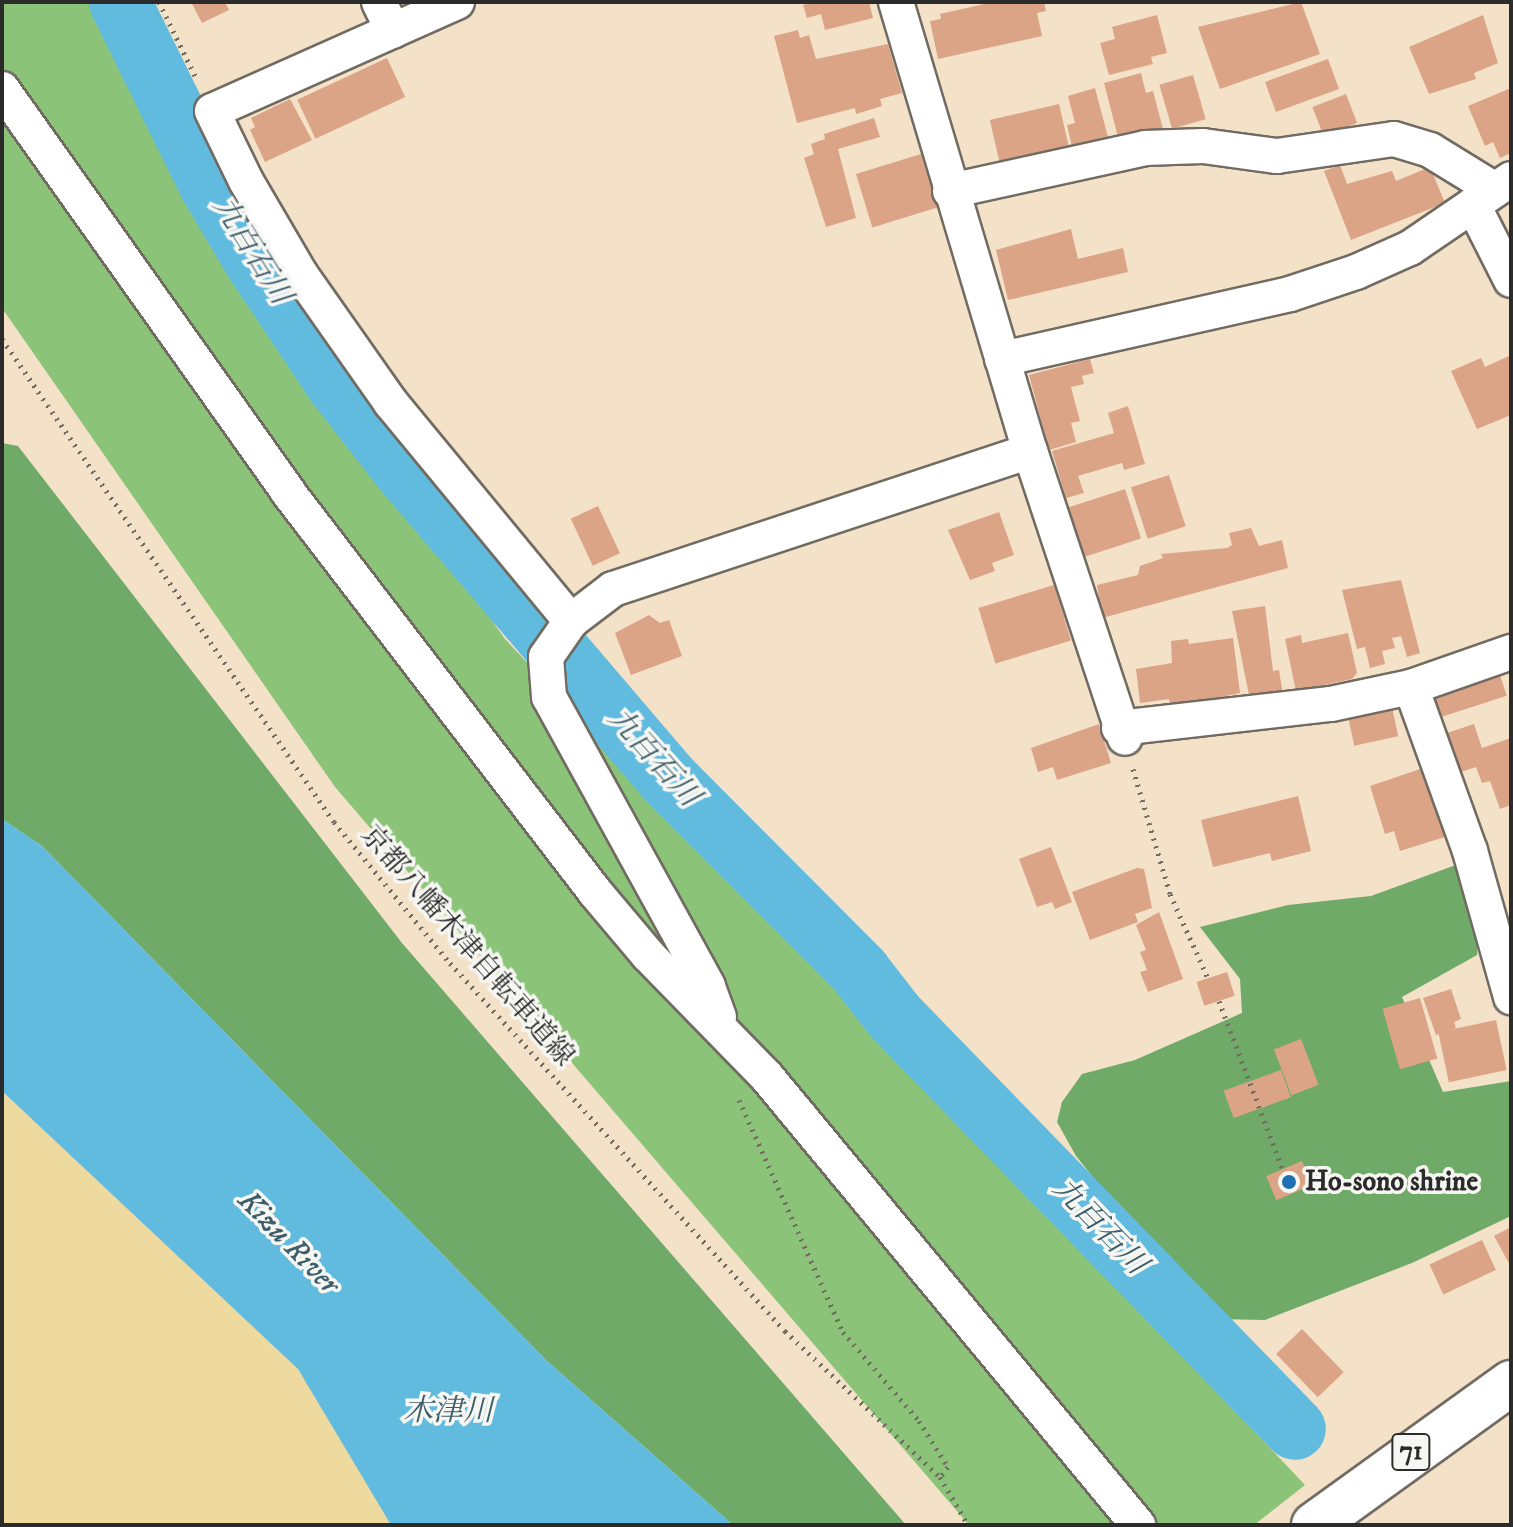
<!DOCTYPE html>
<html>
<head>
<meta charset="utf-8">
<style>
	body { margin:0 }
	#map { position:relative; width:1513px; height:1527px; overflow:hidden; background:#f3e1c8; font-family:"IM FELL DW Pica","Noto Serif JP",serif }
	div>[style] { position:absolute }
	.green>* { inset:0; background:#8bc479 }
	.forest>* { inset:0; background:#70aa69 }
	.sand>* { inset:0; background:#eeda9e }
	.water>* { inset:0; background:#61bbdf }
	.river>* { height:62px; margin:-31px; padding:0 31px; transform-origin:31px; border-radius:31px; background:#61bbdf }
	.building>* { inset:0; background:#dca486; transform-origin:0 0 }
	.path>* { height:5px; margin-top:-2.5px; transform-origin:0; background:repeating-linear-gradient(90deg,#716b62 0 2px,transparent 0 8px) }
	.roads { filter:drop-shadow(2px 0 #716b62) drop-shadow(-2px 0 #716b62) drop-shadow(0 2px #716b62) drop-shadow(0 -2px #716b62) }
	.street>* { height:34px; margin:-17px; padding:0 17px; transform-origin:17px; border-radius:17px; background:#fff }
	.primary>* { height:44px; margin:-22px; padding:0 22px; transform-origin:22px; border-radius:22px; background:#fff }
	.dots>* { width:22px; height:22px; translate:-50% -50%; box-sizing:border-box; border:4px solid #f6f6f2; border-radius:50% }
	span { translate:-50% -50%; white-space:nowrap; text-align:center; line-height:1.15; -webkit-text-stroke:7px #f6f6f2; paint-order:stroke }
	.shield-label span { padding:2px 6px; background:#f6f6f2; border:2px solid; border-radius:6px; -webkit-text-stroke-width:0 }
	.shield-label { font-size:26px; color:#2b2b2b; font-weight:700 }
	.street-label { font-size:28px; color:#2b2b2b }
	.poi-label { font-size:28px; color:#2b2b2b; font-weight:700 }
	.left { translate:0 -50%; text-align:left }
	.water-label { font-size:30px; color:#3e5d6a; font-style:italic }
	.frame { position:absolute; inset:0; border:4px solid #2b2b2b; pointer-events:none }
</style>
</head>
<body>
<div id="map">
	<div class="green">
		<i style="clip-path:polygon(2px 2px,106px 2px,164px 124px,253px 278px,505px 639px,1305px 1485px,1254px 1525px,969px 1525px,335px 787px,2px 308px)"></i>
	</div>
	<div class="forest">
		<i style="clip-path:polygon(2px 443px,18px 446px,402px 943px,906px 1525px,733px 1525px,547px 1361px,42px 846px,2px 819px)"></i>
		<i style="clip-path:polygon(1464px 862px,1479px 925px,1477px 955px,1402px 997px,1443px 1092px,1511px 1081px,1511px 1216px,1412px 1263px,1265px 1320px,1217px 1319px,1186px 1294px,1076px 1156px,1057px 1122px,1062px 1102px,1082px 1074px,1135px 1060px,1242px 1013px,1240px 979px,1200px 927px,1288px 905px,1371px 896px)"></i>
	</div>
	<div class="sand">
		<i style="clip-path:polygon(2px 1091px,298px 1369px,391px 1525px,2px 1525px)"></i>
	</div>
	<div class="water">
		<i style="clip-path:polygon(2px 819px,42px 846px,547px 1361px,733px 1525px,391px 1525px,298px 1369px,2px 1091px)"></i>
	</div>
	<div class="river">
		<i style="left:120px;top:2px;width:204px;rotate:63.8deg"></i>
		<i style="left:210px;top:185px;width:92px;rotate:59.3deg"></i>
		<i style="left:257px;top:264px;width:144px;rotate:56.3deg"></i>
		<i style="left:337px;top:384px;width:110px;rotate:52deg"></i>
		<i style="left:405px;top:471px;width:404px;rotate:49.5deg"></i>
		<i style="left:667px;top:778px;width:274px;rotate:45.1deg"></i>
		<i style="left:860px;top:972px;width:57px;rotate:52.1deg"></i>
		<i style="left:895px;top:1017px;width:574px;rotate:45.85deg"></i>
	</div>
	<div class="building">
		<i style="clip-path:polygon(191px 2px,225px 2px,229px 10px,202px 23px)"></i>
		<i style="clip-path:polygon(815px 2px,869px 2px,873px 18px,825px 30px,821px 14px,807px 18px,803px 5px)"></i>
		<i style="clip-path:polygon(993px 2px,1044px 2px,1046px 11px,1037px 13px,1042px 36px,938px 59px,930px 21px,941px 19px,940px 14px)"></i>
		<i style="clip-path:polygon(1301px 2px,1320px 54px,1220px 89px,1198px 27px)"></i>
		<i style="clip-path:polygon(1157px 15px,1167px 53px,1151px 57px,1153px 64px,1109px 75px,1100px 43px,1115px 39px,1112px 27px)"></i>
		<i style="clip-path:polygon(1483px 15px,1498px 63px,1474px 73px,1476px 79px,1429px 94px,1409px 47px)"></i>
		<i style="clip-path:polygon(798px 30px,800px 38px,809px 35px,816px 59px,888px 44px,902px 93px,880px 99px,882px 106px,856px 114px,855px 108px,797px 123px,774px 36px)"></i>
		<i style="left:387px;top:58px;width:43px;height:99px;rotate:65deg"></i>
		<i style="left:1328px;top:59px;width:32px;height:67px;rotate:70deg"></i>
		<i style="clip-path:polygon(1141px 73px,1146px 93px,1153px 91px,1163px 129px,1119px 141px,1104px 83px)"></i>
		<i style="left:1193px;top:75px;width:46px;height:35px;rotate:74deg"></i>
		<i style="clip-path:polygon(1095px 88px,1109px 141px,1073px 151px,1067px 125px,1075px 123px,1068px 96px)"></i>
		<i style="clip-path:polygon(1511px 88px,1511px 153px,1500px 158px,1493px 142px,1485px 146px,1468px 106px)"></i>
		<i style="left:1346px;top:94px;width:31px;height:36px;rotate:69deg"></i>
		<i style="clip-path:polygon(290px 99px,312px 140px,265px 162px,250px 130px,255px 127px,251px 118px)"></i>
		<i style="left:1059px;top:104px;width:48px;height:71px;rotate:77deg"></i>
		<i style="clip-path:polygon(874px 118px,880px 137px,838px 149px,856px 218px,826px 227px,804px 158px,814px 154px,811px 144px,825px 139px,824px 134px)"></i>
		<i style="left:921px;top:154px;width:56px;height:68px;rotate:73deg"></i>
		<i style="clip-path:polygon(1340px 165px,1347px 184px,1392px 171px,1396px 181px,1430px 167px,1445px 203px,1351px 240px,1324px 171px)"></i>
		<i style="clip-path:polygon(1071px 229px,1078px 259px,1123px 248px,1128px 272px,1008px 300px,996px 250px)"></i>
		<i style="clip-path:polygon(1511px 355px,1511px 415px,1477px 429px,1451px 371px,1481px 358px,1485px 367px)"></i>
		<i style="clip-path:polygon(1090px 359px,1094px 373px,1082px 376px,1084px 384px,1071px 387px,1080px 421px,1071px 423px,1076px 442px,1049px 450px,1029px 375px)"></i>
		<i style="clip-path:polygon(1128px 406px,1145px 464px,1124px 470px,1122px 463px,1078px 476px,1084px 493px,1066px 498px,1052px 451px,1114px 433px,1108px 413px)"></i>
		<i style="left:1169px;top:475px;width:54px;height:40px;rotate:72deg"></i>
		<i style="left:1125px;top:489px;width:52px;height:64px;rotate:72deg"></i>
		<i style="left:598px;top:506px;width:52px;height:30px;rotate:65deg"></i>
		<i style="clip-path:polygon(999px 512px,1014px 555px,992px 563px,995px 571px,970px 580px,948px 530px)"></i>
		<i style="clip-path:polygon(1251px 528px,1259px 546px,1282px 540px,1288px 568px,1102px 618px,1097px 585px,1138px 575px,1140px 566px,1163px 558px,1161px 554px,1227px 548px,1232px 545px,1229px 533px)"></i>
		<i style="clip-path:polygon(1401px 580px,1420px 653px,1407px 657px,1401px 636px,1392px 638px,1395px 648px,1382px 651px,1385px 664px,1370px 668px,1365px 647px,1357px 649px,1342px 590px)"></i>
		<i style="left:1054px;top:585px;width:58px;height:79px;rotate:73deg"></i>
		<i style="clip-path:polygon(1265px 606px,1273px 671px,1279px 670px,1283px 695px,1250px 700px,1232px 611px)"></i>
		<i style="clip-path:polygon(649px 615px,660px 623px,669px 620px,682px 656px,631px 675px,615px 633px)"></i>
		<i style="clip-path:polygon(1348px 633px,1357px 673px,1352px 679px,1296px 691px,1285px 639px,1301px 635px,1302px 643px)"></i>
		<i style="clip-path:polygon(1233px 638px,1240px 693px,1171px 708px,1169px 699px,1140px 703px,1136px 669px,1172px 663px,1171px 641px,1188px 639px,1189px 644px)"></i>
		<i style="left:1499px;top:672px;width:25px;height:73px;rotate:72deg"></i>
		<i style="left:1392px;top:707px;width:30px;height:45px;rotate:78deg"></i>
		<i style="clip-path:polygon(1099px 724px,1111px 763px,1057px 780px,1053px 767px,1038px 772px,1031px 748px)"></i>
		<i style="clip-path:polygon(1474px 724px,1482px 748px,1511px 738px,1511px 805px,1500px 809px,1490px 781px,1482px 783px,1476px 767px,1455px 774px,1441px 735px)"></i>
		<i style="clip-path:polygon(1426px 767px,1448px 836px,1400px 851px,1394px 831px,1385px 834px,1370px 786px)"></i>
		<i style="clip-path:polygon(1298px 796px,1311px 851px,1272px 861px,1270px 853px,1213px 867px,1201px 820px)"></i>
		<i style="clip-path:polygon(1051px 847px,1072px 902px,1055px 909px,1052px 902px,1037px 907px,1019px 859px)"></i>
		<i style="clip-path:polygon(1137px 868px,1144px 869px,1152px 908px,1135px 914px,1138px 922px,1090px 940px,1072px 892px)"></i>
		<i style="clip-path:polygon(1159px 912px,1183px 979px,1148px 992px,1140px 972px,1147px 970px,1140px 952px,1146px 950px,1136px 925px)"></i>
		<i style="left:1227px;top:972px;width:25px;height:32px;rotate:72deg"></i>
		<i style="clip-path:polygon(1451px 989px,1461px 1019px,1454px 1022px,1456px 1028px,1436px 1035px,1423px 998px)"></i>
		<i style="left:1420px;top:998px;width:63px;height:39px;rotate:74deg"></i>
		<i style="left:1496px;top:1020px;width:51px;height:59px;rotate:78deg"></i>
		<i style="left:1301px;top:1039px;width:49px;height:29px;rotate:69deg"></i>
		<i style="left:1281px;top:1070px;width:29px;height:61px;rotate:70deg"></i>
		<i style="left:1302px;top:1161px;width:26px;height:39px;rotate:67deg"></i>
		<i style="clip-path:polygon(1511px 1227px,1511px 1267px,1494px 1236px)"></i>
		<i style="left:1482px;top:1240px;width:33px;height:58px;rotate:65deg"></i>
		<i style="left:1302px;top:1329px;width:60px;height:36px;rotate:46deg"></i>
	</div>
	<div class="path">
		<i style="left:159px;top:2px;width:87px;rotate:64deg"></i>
		<i style="left:2px;top:339px;width:586px;rotate:55.5deg"></i>
		<i style="left:334px;top:822px;width:183px;rotate:50.6deg"></i>
		<i style="left:450px;top:963px;width:498px;rotate:47.7deg"></i>
		<i style="left:785px;top:1331px;width:213px;rotate:43.3deg"></i>
		<i style="left:940px;top:1477px;width:56px;rotate:59.7deg"></i>
		<i style="left:1133px;top:769px;width:130px;rotate:73.5deg"></i>
		<i style="left:1170px;top:894px;width:92px;rotate:65.7deg"></i>
		<i style="left:1219px;top:1001px;width:178px;rotate:69.3deg"></i>
		<i style="left:739px;top:1100px;width:254px;rotate:65.9deg"></i>
		<i style="left:843px;top:1332px;width:117px;rotate:49.5deg"></i>
		<i style="left:919px;top:1421px;width:54px;rotate:57.8deg"></i>
		<i style="left:948px;top:1467px;width:13px;rotate:129deg"></i>
	</div>
	<div class="roads">
		<div class="street">
			<i style="left:379px;top:2px;width:32px;rotate:64deg"></i>
			<i style="left:457px;top:2px;width:268px;rotate:156deg"></i>
			<i style="left:212px;top:111px;width:78px;rotate:64.1deg"></i>
			<i style="left:246px;top:181px;width:109px;rotate:59.7deg"></i>
			<i style="left:301px;top:275px;width:156px;rotate:54.9deg"></i>
			<i style="left:391px;top:403px;width:283px;rotate:50.5deg"></i>
			<i style="left:896px;top:2px;width:469px;rotate:73.4deg"></i>
			<i style="left:1030px;top:451px;width:302px;rotate:71.7deg"></i>
			<i style="left:2px;top:89px;width:494px;rotate:54.6deg"></i>
			<i style="left:288px;top:492px;width:504px;rotate:52.49deg"></i>
			<i style="left:595px;top:892px;width:82px;rotate:49.9deg"></i>
			<i style="left:648px;top:955px;width:170px;rotate:45.7deg"></i>
			<i style="left:767px;top:1077px;width:582px;rotate:50.37deg"></i>
			<i style="left:950px;top:191px;width:200px;rotate:-12.4deg"></i>
			<i style="left:1145px;top:148px;width:58px;rotate:-2deg"></i>
			<i style="left:1203px;top:146px;width:75px;rotate:7.7deg"></i>
			<i style="left:1277px;top:156px;width:118px;rotate:-8.3deg"></i>
			<i style="left:1394px;top:139px;width:38px;rotate:17deg"></i>
			<i style="left:1430px;top:150px;width:76px;rotate:31.6deg"></i>
			<i style="left:1473px;top:205px;width:84px;rotate:63.1deg"></i>
			<i style="left:1002px;top:359px;width:295px;rotate:-12.7deg"></i>
			<i style="left:1290px;top:294px;width:70px;rotate:-18.4deg"></i>
			<i style="left:1356px;top:272px;width:59px;rotate:-24deg"></i>
			<i style="left:1410px;top:248px;width:122px;rotate:-34.3deg"></i>
			<i style="left:1411px;top:687px;width:174px;rotate:70.2deg"></i>
			<i style="left:1470px;top:851px;width:152px;rotate:74.3deg"></i>
			<i style="left:1119px;top:728px;width:213px;rotate:-6.5deg"></i>
			<i style="left:1331px;top:704px;width:82px;rotate:-12deg"></i>
			<i style="left:1411px;top:687px;width:106px;rotate:-19.3deg"></i>
			<i style="left:719px;top:1017px;width:33px;rotate:-110deg"></i>
			<i style="left:708px;top:986px;width:330px;rotate:-118.8deg"></i>
			<i style="left:549px;top:697px;width:40px;rotate:-94.3deg"></i>
			<i style="left:546px;top:657px;width:44px;rotate:-55.2deg"></i>
			<i style="left:571px;top:621px;width:53px;rotate:-37.3deg"></i>
			<i style="left:613px;top:589px;width:439px;rotate:-18.3deg"></i>
		</div>
		<div class="primary">
			<i style="left:1314px;top:1525px;width:243px;rotate:-35.8deg"></i>
		</div>
	</div>
	<div class="dots">
		<i style="left:1289px;top:1182px;background:#1f6fb2"></i>
	</div>
	<div class="shield-label">
		<span style="left:1411px;top:1452px">71</span>
	</div>
	<div class="street-label">
		<span style="left:467px;top:946px;rotate:49deg">京都八幡木津自転車道線</span>
	</div>
	<div class="poi-label">
		<span class="left" style="left:1305px;top:1182px">Ho-sono shrine</span>
	</div>
	<div class="water-label">
		<span style="left:251px;top:251px;rotate:58deg">九百石川</span>
		<span style="left:653px;top:758px;rotate:48deg">九百石川</span>
		<span style="left:1099px;top:1227px;rotate:46deg">九百石川</span>
		<span style="left:288px;top:1243px;rotate:46deg">Kizu River</span>
		<span style="left:448px;top:1412px">木津川</span>
	</div>
	<div class="frame"></div>
</div>
</body>
</html>
